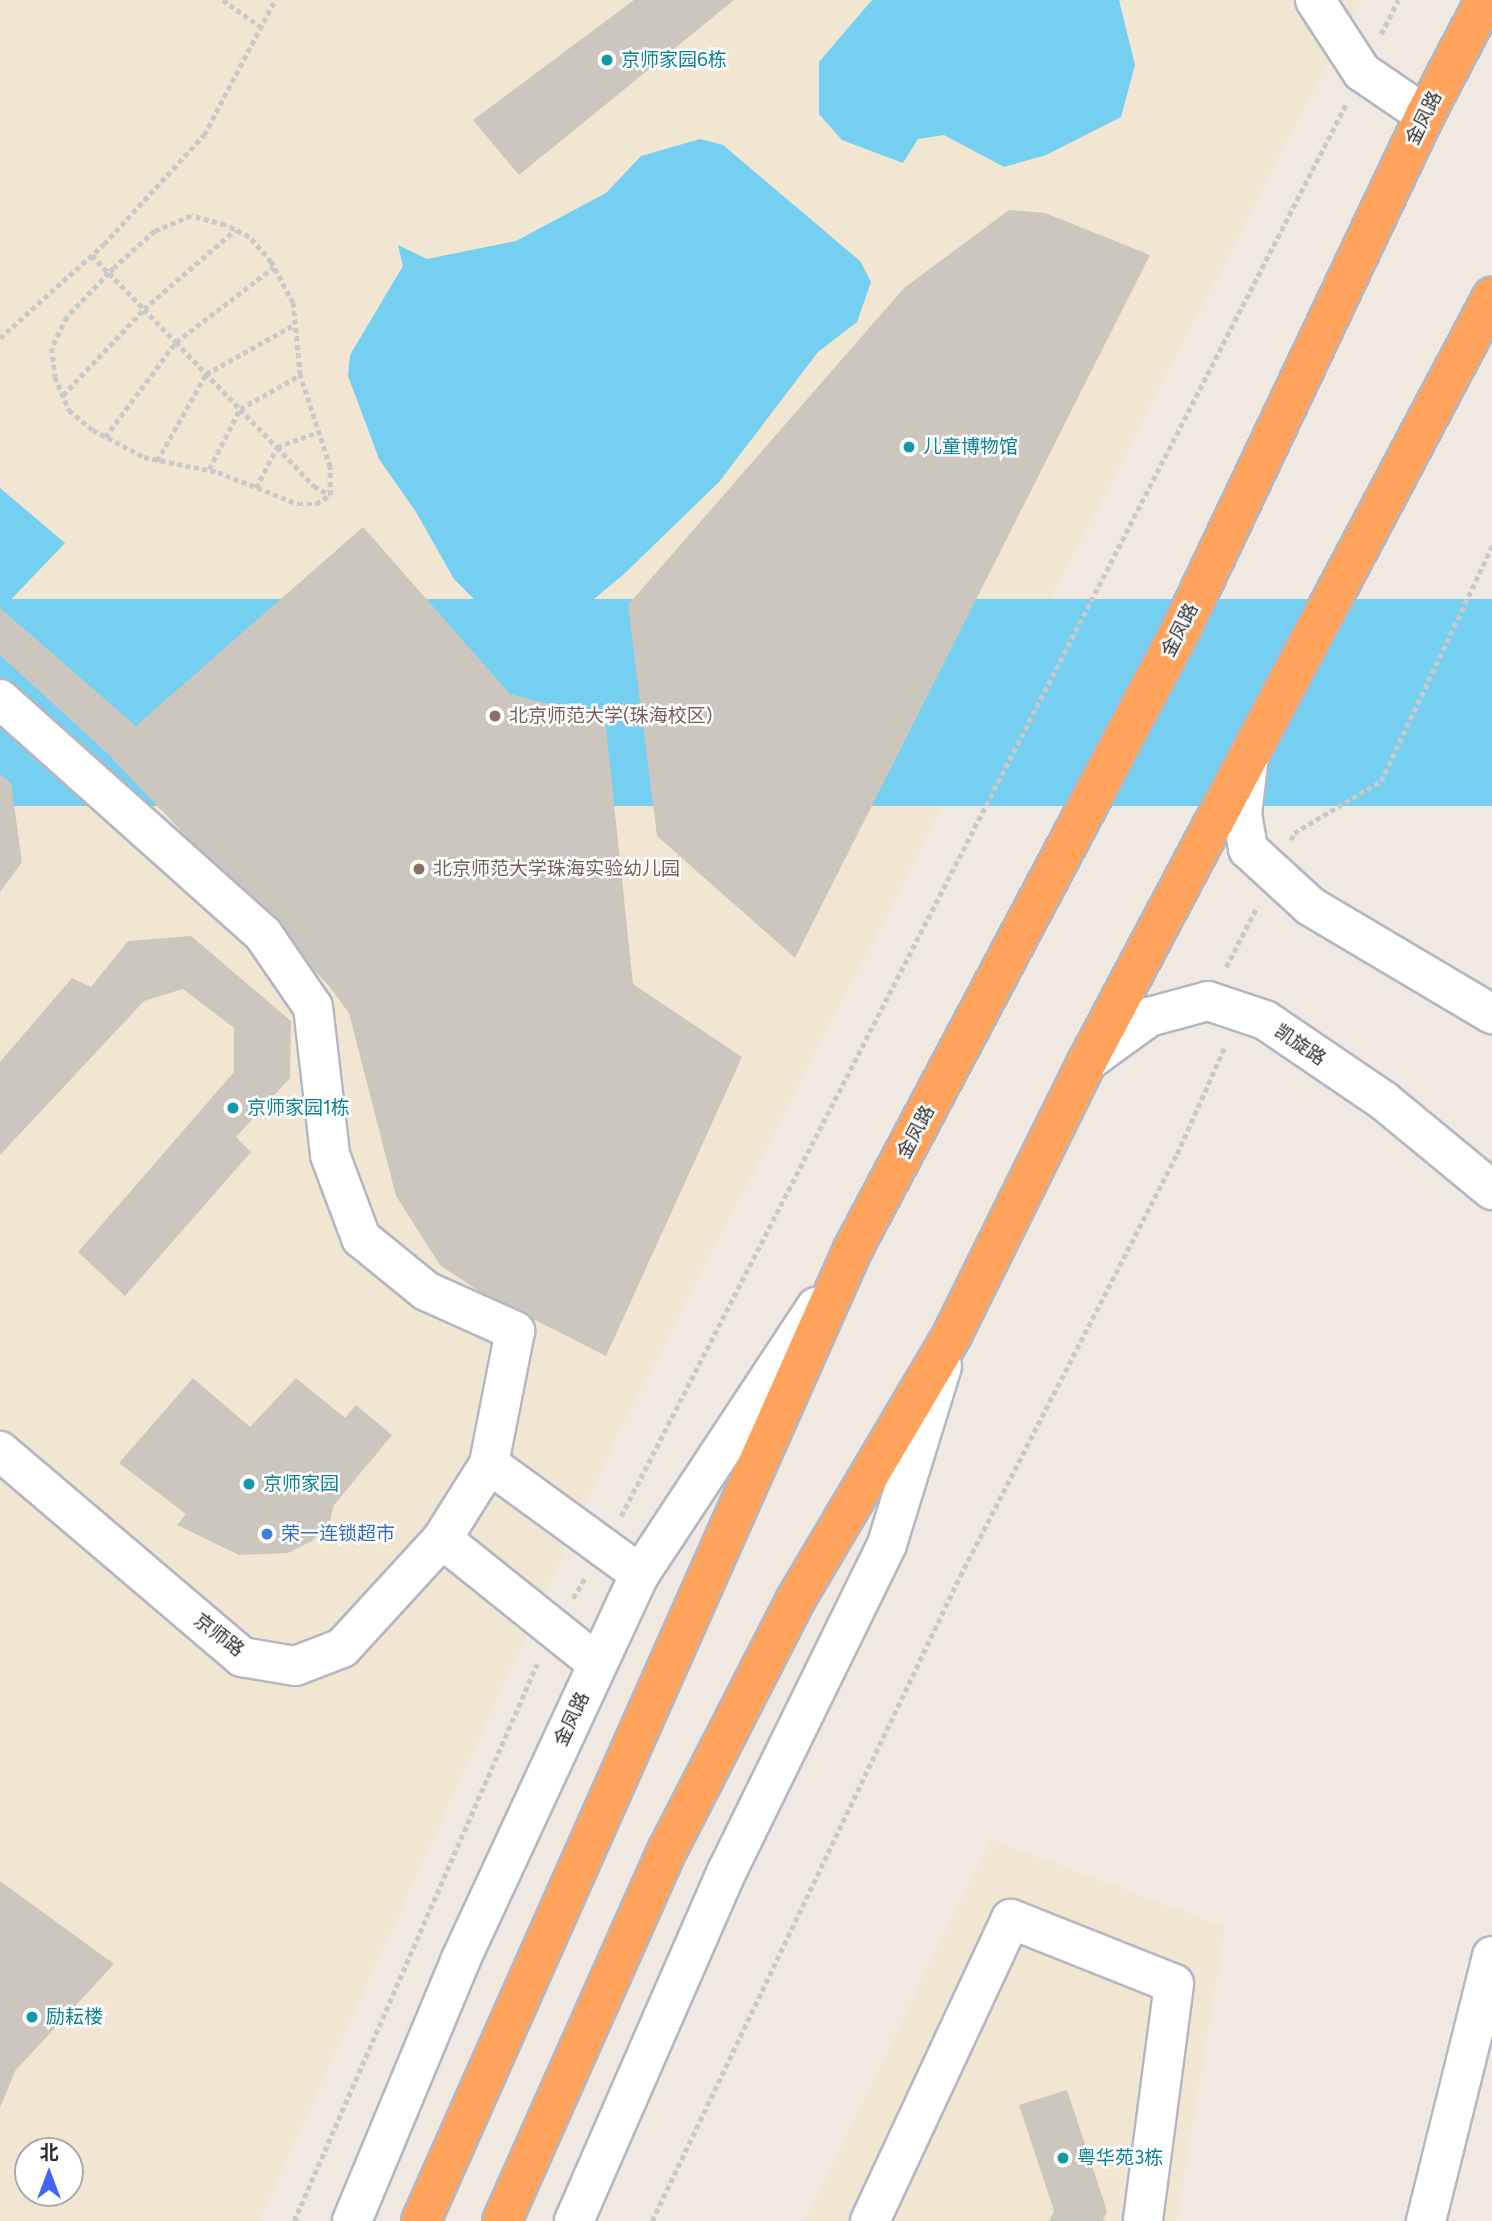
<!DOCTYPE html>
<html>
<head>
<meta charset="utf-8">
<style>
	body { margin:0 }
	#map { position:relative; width:1492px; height:2221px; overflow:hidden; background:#efe9e1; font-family:Figtree,"Noto Sans SC",sans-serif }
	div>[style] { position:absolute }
	.education>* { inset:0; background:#f0e6d1 }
	.water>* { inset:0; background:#75cff0; transform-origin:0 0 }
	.building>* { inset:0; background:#cbc7bf }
	.path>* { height:4.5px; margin-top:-2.25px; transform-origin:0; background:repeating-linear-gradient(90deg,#c9c9c9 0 5px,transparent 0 8.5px) }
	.roads { filter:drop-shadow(2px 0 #b4b7c1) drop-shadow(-2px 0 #b4b7c1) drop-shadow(0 2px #b4b7c1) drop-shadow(0 -2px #b4b7c1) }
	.minor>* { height:38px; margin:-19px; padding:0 19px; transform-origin:19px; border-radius:19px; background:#fff }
	.highway>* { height:38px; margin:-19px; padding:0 19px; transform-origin:19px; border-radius:19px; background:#ffa35c }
	.dots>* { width:19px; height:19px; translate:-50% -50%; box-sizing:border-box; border:4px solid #fff; border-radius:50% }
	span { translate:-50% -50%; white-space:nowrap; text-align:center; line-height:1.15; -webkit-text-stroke:5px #fff; paint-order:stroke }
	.culture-label { font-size:19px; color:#0d838f }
	.left { translate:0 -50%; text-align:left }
	.street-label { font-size:19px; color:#2e2e2e }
	.education-label { font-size:19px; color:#785e54 }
	.shop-label { font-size:19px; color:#366cbe }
	.north { position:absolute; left:14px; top:2137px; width:70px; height:70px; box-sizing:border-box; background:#fff; border:2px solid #ababab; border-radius:50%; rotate:0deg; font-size:19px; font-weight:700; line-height:28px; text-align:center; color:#2e2e2e }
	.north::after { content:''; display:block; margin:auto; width:24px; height:32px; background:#4264fb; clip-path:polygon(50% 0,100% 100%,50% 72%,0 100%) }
</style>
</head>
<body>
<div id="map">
	<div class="education">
		<i style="clip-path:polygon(evenodd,0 0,1361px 0,619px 1432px,259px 2221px,0 2221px,0 0,28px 2151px,70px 2151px,70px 2193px,28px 2193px,28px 2151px)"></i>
		<i style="clip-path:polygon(991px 1839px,1225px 1927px,1177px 2221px,804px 2221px)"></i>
	</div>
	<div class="water">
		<i style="clip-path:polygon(872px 0,1119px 0,1135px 65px,1121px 117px,1046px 155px,1004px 167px,944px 135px,918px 139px,903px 163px,842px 140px,819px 114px,819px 62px)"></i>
		<i style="clip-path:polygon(700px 139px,723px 145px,860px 261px,871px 282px,857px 322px,818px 352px,719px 482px,624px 574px,564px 624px,533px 638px,510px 635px,454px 579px,416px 512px,379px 459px,348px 376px,350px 355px,403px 266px,398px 245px,427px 259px,516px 241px,606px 193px,641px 156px)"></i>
		<i style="clip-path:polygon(0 488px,65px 543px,1px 610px,0 609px)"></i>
		<i style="left:1492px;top:599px;width:207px;height:1814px;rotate:90deg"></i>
	</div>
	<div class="building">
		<i style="clip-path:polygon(634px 0,734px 0,519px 175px,473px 120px)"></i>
		<i style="clip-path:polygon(1009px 210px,1045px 213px,1150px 255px,795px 958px,657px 836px,628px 605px,904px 288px)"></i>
		<i style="clip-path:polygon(363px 527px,510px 694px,605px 718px,633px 984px,742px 1057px,606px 1356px,482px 1293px,440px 1265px,396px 1196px,349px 1013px,329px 986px,107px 753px,0 655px,0 608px,136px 726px)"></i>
		<i style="clip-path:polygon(0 774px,11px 783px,22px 862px,0 892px)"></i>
		<i style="clip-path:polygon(191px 936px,291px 1021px,290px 1078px,236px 1137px,251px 1152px,125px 1296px,78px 1252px,234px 1072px,234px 1028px,183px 989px,144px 1001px,0 1155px,0 1062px,72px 978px,91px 987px,128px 941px)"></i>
		<i style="clip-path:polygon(193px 1378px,250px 1427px,296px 1378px,345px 1418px,356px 1405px,392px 1435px,334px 1505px,330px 1520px,312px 1541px,288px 1553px,239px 1555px,177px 1525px,186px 1514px,119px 1463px)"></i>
		<i style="clip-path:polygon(0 1881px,114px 1964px,15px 2071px,0 2108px)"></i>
		<i style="clip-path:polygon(1067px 2090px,1107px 2211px,1103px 2221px,1049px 2221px,1054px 2211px,1019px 2105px)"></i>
	</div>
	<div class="path">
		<i style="left:223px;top:0;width:47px;rotate:35.4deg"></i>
		<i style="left:1381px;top:34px;width:38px;rotate:-63deg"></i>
		<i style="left:92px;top:255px;width:25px;rotate:47deg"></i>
		<i style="left:109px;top:273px;width:50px;rotate:45.8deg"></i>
		<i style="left:144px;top:309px;width:46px;rotate:45.9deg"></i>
		<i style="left:176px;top:342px;width:93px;rotate:46.3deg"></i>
		<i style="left:240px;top:409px;width:53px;rotate:45.8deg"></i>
		<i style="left:277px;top:447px;width:54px;rotate:46.5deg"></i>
		<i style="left:314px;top:486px;width:18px;rotate:29deg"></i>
		<i style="left:330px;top:495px;width:28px;rotate:-90deg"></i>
		<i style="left:330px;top:467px;width:97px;rotate:-108.1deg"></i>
		<i style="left:300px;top:375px;width:72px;rotate:-95.6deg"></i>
		<i style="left:293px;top:303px;width:47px;rotate:-118.2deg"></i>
		<i style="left:271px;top:262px;width:33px;rotate:-131deg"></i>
		<i style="left:249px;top:237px;width:27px;rotate:-153deg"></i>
		<i style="left:225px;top:225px;width:35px;rotate:-165deg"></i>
		<i style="left:191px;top:216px;width:39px;rotate:157deg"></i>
		<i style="left:155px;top:231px;width:55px;rotate:137.9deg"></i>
		<i style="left:114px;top:268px;width:7px;rotate:135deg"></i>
		<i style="left:109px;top:273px;width:61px;rotate:133.7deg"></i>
		<i style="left:67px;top:317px;width:34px;rotate:116deg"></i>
		<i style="left:52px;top:348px;width:29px;rotate:84deg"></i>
		<i style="left:55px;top:377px;width:36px;rotate:67deg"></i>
		<i style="left:69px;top:410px;width:31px;rotate:40deg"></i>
		<i style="left:93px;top:430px;width:58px;rotate:27.9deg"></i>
		<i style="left:144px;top:457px;width:76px;rotate:11.5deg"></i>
		<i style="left:218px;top:472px;width:86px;rotate:21.8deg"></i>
		<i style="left:298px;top:504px;width:18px"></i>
		<i style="left:316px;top:504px;width:17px;rotate:-33deg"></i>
		<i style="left:0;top:338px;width:140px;rotate:-42.1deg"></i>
		<i style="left:104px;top:244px;width:148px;rotate:-47.5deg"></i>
		<i style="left:204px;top:135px;width:153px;rotate:-62.3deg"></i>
		<i style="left:63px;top:395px;width:118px;rotate:-46.7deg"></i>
		<i style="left:144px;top:309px;width:121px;rotate:-41deg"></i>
		<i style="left:105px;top:437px;width:119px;rotate:-53.2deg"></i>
		<i style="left:176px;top:342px;width:123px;rotate:-37.4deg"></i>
		<i style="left:157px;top:461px;width:100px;rotate:-60.6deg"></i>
		<i style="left:206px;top:374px;width:98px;rotate:-29.2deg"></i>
		<i style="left:209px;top:469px;width:68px;rotate:-62.7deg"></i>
		<i style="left:240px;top:409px;width:69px;rotate:-29.5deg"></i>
		<i style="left:256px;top:488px;width:46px;rotate:-62.9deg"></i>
		<i style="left:277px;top:447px;width:44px;rotate:-20.1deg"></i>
		<i style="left:1291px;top:840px;width:8px;rotate:-67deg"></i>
		<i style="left:1294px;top:833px;width:101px;rotate:-30.9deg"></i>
		<i style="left:1381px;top:781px;width:260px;rotate:-64.7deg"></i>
		<i style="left:1226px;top:967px;width:68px;rotate:-62.7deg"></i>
		<i style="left:621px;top:1516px;width:1587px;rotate:-62.82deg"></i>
		<i style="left:573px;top:1598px;width:23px;rotate:-59deg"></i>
		<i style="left:294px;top:2221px;width:608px;rotate:-66.43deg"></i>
		<i style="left:652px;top:2221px;width:715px;rotate:-64.47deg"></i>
		<i style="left:960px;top:1576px;width:475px;rotate:-62.8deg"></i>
		<i style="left:1177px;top:1154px;width:118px;rotate:-66deg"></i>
	</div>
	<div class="roads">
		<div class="minor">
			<i style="left:1315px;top:0;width:86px;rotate:56.9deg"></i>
			<i style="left:1362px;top:72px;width:76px;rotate:34.3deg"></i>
			<i style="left:0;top:699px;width:353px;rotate:41.8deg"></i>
			<i style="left:263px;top:934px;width:88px;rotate:55.6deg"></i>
			<i style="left:313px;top:1007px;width:149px;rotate:83.4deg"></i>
			<i style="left:330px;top:1155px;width:89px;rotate:69.5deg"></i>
			<i style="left:361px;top:1238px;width:84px;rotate:39.2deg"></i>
			<i style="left:426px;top:1291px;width:98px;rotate:24.2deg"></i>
			<i style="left:515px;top:1331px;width:136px;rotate:101.1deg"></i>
			<i style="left:489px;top:1464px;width:89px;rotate:122.1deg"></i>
			<i style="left:442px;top:1539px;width:148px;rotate:132.5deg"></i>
			<i style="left:342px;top:1648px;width:50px;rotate:159deg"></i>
			<i style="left:295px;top:1666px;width:54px;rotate:-170.4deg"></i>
			<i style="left:242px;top:1657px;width:318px;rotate:-139.6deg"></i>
			<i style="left:1249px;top:756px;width:58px;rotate:96.9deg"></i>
			<i style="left:1242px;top:814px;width:36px;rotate:80deg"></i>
			<i style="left:1248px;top:849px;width:84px;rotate:42.6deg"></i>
			<i style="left:1310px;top:906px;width:212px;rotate:30.7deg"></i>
			<i style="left:1087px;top:1062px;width:77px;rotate:-36deg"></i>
			<i style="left:1149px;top:1017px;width:61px;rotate:-15.2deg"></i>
			<i style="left:1208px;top:1001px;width:60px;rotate:18.4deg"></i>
			<i style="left:1265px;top:1020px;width:144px;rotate:34.2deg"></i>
			<i style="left:1384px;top:1101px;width:140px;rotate:39.5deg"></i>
			<i style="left:489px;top:1464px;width:187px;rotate:36.1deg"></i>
			<i style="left:442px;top:1539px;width:198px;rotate:38.7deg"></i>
			<i style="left:352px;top:2221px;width:282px;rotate:-67.4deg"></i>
			<i style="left:460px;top:1961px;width:427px;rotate:-65.1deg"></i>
			<i style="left:640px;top:1574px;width:320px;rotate:-56.6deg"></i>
			<i style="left:574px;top:2221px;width:382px;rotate:-66.4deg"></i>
			<i style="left:727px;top:1871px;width:364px;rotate:-63.9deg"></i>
			<i style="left:887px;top:1544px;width:186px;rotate:-72.8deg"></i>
			<i style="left:870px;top:2221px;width:333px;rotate:-65deg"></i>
			<i style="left:1011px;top:1919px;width:175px;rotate:21.7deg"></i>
			<i style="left:1174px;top:1984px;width:239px;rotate:97.5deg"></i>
			<i style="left:1426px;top:2221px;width:273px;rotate:-76deg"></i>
		</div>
		<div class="highway">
			<i style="left:421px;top:2221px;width:1064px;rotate:-66.04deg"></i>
			<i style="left:853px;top:1249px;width:701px;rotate:-62.08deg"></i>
			<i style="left:1181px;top:630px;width:570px;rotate:-64.65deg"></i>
			<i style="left:1425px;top:115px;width:130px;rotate:-62.4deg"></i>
			<i style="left:502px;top:2221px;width:407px;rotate:-66deg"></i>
			<i style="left:668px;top:1849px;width:281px;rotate:-62.9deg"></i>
			<i style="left:796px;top:1599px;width:309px;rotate:-59.4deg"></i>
			<i style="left:953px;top:1333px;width:302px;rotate:-63.7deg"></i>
			<i style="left:1087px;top:1062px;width:866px;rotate:-62.1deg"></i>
		</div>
	</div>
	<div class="dots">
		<i style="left:607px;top:60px;background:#0f9aa8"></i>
		<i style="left:909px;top:447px;background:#0f9aa8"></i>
		<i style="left:495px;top:716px;background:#8d6e63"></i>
		<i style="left:419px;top:869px;background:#8d6e63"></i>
		<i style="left:233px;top:1108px;background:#0f9aa8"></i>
		<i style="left:249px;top:1484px;background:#0f9aa8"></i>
		<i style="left:267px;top:1534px;background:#3f7fe0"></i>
		<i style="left:32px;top:2017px;background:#0f9aa8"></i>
		<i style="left:1063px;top:2158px;background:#0f9aa8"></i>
	</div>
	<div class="culture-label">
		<span class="left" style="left:621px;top:60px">京师家园6栋</span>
		<span class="left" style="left:923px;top:447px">儿童博物馆</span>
		<span class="left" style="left:247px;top:1108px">京师家园1栋</span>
		<span class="left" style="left:263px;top:1484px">京师家园</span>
		<span class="left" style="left:46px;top:2017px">励耘楼</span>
		<span class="left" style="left:1077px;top:2158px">粤华苑3栋</span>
	</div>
	<div class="street-label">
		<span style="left:1424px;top:118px;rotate:-64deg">金凤路</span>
		<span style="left:1180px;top:630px;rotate:-63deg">金凤路</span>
		<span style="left:1300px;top:1045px;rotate:34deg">凯旋路</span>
		<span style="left:916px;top:1132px;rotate:-62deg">金凤路</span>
		<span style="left:219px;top:1635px;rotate:38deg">京师路</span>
		<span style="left:572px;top:1719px;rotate:-65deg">金凤路</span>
	</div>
	<div class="education-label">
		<span class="left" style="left:509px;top:716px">北京师范大学(珠海校区)</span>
		<span class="left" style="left:433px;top:869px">北京师范大学珠海实验幼儿园</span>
	</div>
	<div class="shop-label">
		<span class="left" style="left:281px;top:1534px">荣一连锁超市</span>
	</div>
	<div class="north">北</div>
</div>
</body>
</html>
